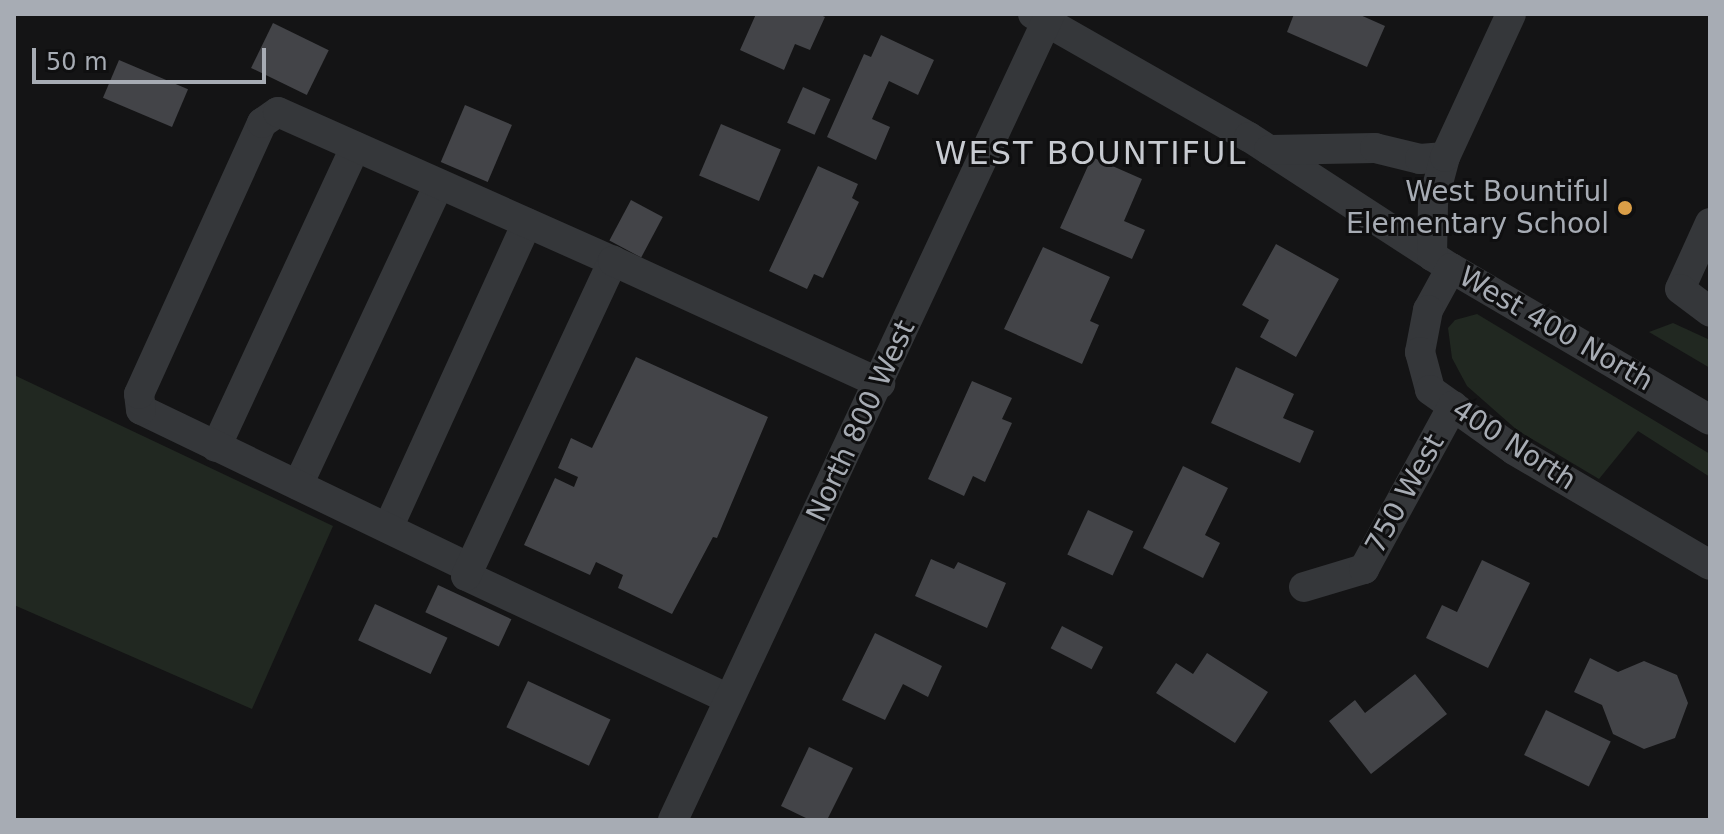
<!DOCTYPE html>
<html>
<head>
<meta charset="utf-8">
<style>
	body { margin:0 }
	#map { position:relative; width:1724px; height:834px; overflow:hidden; background:#141415; font-family:"DejaVu Sans",sans-serif }
	div>[style] { position:absolute }
	.green>* { inset:0; background:#212821 }
	.building>* { inset:0; background:#434448; transform-origin:0 0 }
	.minor>* { height:30px; margin:-15px; padding:0 15px; transform-origin:15px; border-radius:15px; background:#35373a }
	.dots>* { width:22px; height:22px; translate:-50% -50%; box-sizing:border-box; border:4px solid #0f0f10; border-radius:50% }
	span { translate:-50% -50%; white-space:nowrap; text-align:center; line-height:1.15; -webkit-text-stroke:6px #0f0f10; paint-order:stroke }
	.poi-label { font-size:28px; color:#a7acb4 }
	.right { translate:-100% -50%; text-align:right }
	.street-label { font-size:28px; color:#a7acb4 }
	.quarter-label { font-size:32px; color:#c8cbd1; letter-spacing:2px }
	.frame { position:absolute; inset:0; border:16px solid #a7acb4; pointer-events:none }
	.scale { position:absolute; left:32px; top:48px; width:234px; height:36px; box-sizing:border-box; border:4px solid #a7acb4; border-top:0; padding-left:10px; font-size:24px; line-height:28px; white-space:nowrap; color:#a7acb4; -webkit-text-stroke:6px #0f0f10; paint-order:stroke }
</style>
</head>
<body>
<div id="map">
	<div class="green">
		<i style="clip-path:polygon(1477px 314px,1710px 454px,1710px 477px,1638px 431px,1599px 479px,1517px 430px,1467px 386px,1452px 358px,1448px 328px,1455px 320px)"></i>
		<i style="clip-path:polygon(1673px 323px,1710px 340px,1710px 368px,1649px 332px)"></i>
		<i style="clip-path:polygon(14px 375px,333px 526px,252px 709px,14px 605px)"></i>
	</div>
	<div class="building">
		<i style="clip-path:polygon(756px 14px,818px 14px,825px 17px,810px 50px,795px 44px,784px 70px,740px 50px)"></i>
		<i style="clip-path:polygon(1294px 14px,1358px 14px,1385px 26px,1367px 67px,1287px 32px)"></i>
		<i style="left:273px;top:23px;width:62px;height:50px;rotate:26deg"></i>
		<i style="clip-path:polygon(881px 35px,934px 60px,918px 95px,889px 81px,872px 119px,890px 127px,876px 160px,827px 137px,864px 54px,871px 57px)"></i>
		<i style="left:119px;top:60px;width:75px;height:41px;rotate:23deg"></i>
		<i style="left:803px;top:87px;width:30px;height:39px;rotate:24deg"></i>
		<i style="left:465px;top:105px;width:51px;height:62px;rotate:23deg"></i>
		<i style="left:721px;top:124px;width:65px;height:56px;rotate:23deg"></i>
		<i style="clip-path:polygon(1092px 157px,1142px 179px,1124px 221px,1145px 230px,1132px 259px,1060px 228px)"></i>
		<i style="clip-path:polygon(818px 166px,858px 184px,852px 198px,859px 202px,823px 278px,814px 274px,807px 289px,769px 271px)"></i>
		<i style="left:631px;top:200px;width:36px;height:46px;rotate:28deg"></i>
		<i style="clip-path:polygon(1276px 244px,1339px 279px,1296px 357px,1260px 337px,1269px 320px,1242px 305px)"></i>
		<i style="clip-path:polygon(1043px 247px,1110px 277px,1090px 321px,1099px 325px,1082px 364px,1004px 329px)"></i>
		<i style="clip-path:polygon(636px 357px,768px 417px,717px 538px,713px 537px,672px 614px,618px 588px,623px 575px,596px 562px,590px 575px,524px 545px,555px 478px,574px 487px,578px 477px,558px 468px,571px 438px,592px 448px)"></i>
		<i style="clip-path:polygon(1236px 367px,1294px 394px,1283px 418px,1314px 431px,1300px 463px,1211px 423px)"></i>
		<i style="clip-path:polygon(972px 381px,1012px 398px,1002px 419px,1012px 423px,985px 482px,973px 476px,964px 496px,928px 479px)"></i>
		<i style="clip-path:polygon(1183px 466px,1228px 488px,1205px 535px,1220px 543px,1203px 578px,1143px 548px)"></i>
		<i style="left:1088px;top:510px;width:50px;height:49px;rotate:25deg"></i>
		<i style="clip-path:polygon(931px 559px,954px 569px,958px 562px,1006px 583px,987px 628px,915px 596px)"></i>
		<i style="clip-path:polygon(1482px 560px,1530px 583px,1488px 668px,1426px 638px,1442px 605px,1457px 612px)"></i>
		<i style="left:438px;top:585px;width:81px;height:30px;rotate:25deg"></i>
		<i style="left:375px;top:604px;width:80px;height:40px;rotate:25deg"></i>
		<i style="left:1062px;top:626px;width:46px;height:25px;rotate:27deg"></i>
		<i style="clip-path:polygon(875px 633px,942px 666px,928px 697px,903px 684px,885px 720px,842px 700px)"></i>
		<i style="clip-path:polygon(1207px 653px,1268px 692px,1235px 743px,1156px 693px,1176px 663px,1193px 674px)"></i>
		<i style="clip-path:polygon(1590px 658px,1618px 672px,1644px 661px,1677px 675px,1688px 703px,1675px 738px,1644px 749px,1613px 734px,1602px 705px,1574px 692px)"></i>
		<i style="clip-path:polygon(1415px 674px,1447px 714px,1371px 774px,1329px 721px,1355px 700px,1365px 713px)"></i>
		<i style="left:528px;top:681px;width:91px;height:51px;rotate:25deg"></i>
		<i style="left:1546px;top:710px;width:72px;height:50px;rotate:26deg"></i>
		<i style="clip-path:polygon(809px 747px,853px 768px,827px 820px,810px 820px,781px 806px)"></i>
	</div>
	<div class="minor">
		<i style="left:1033px;top:14px;width:249px;rotate:29.7deg"></i>
		<i style="left:1249px;top:137px;width:241px;rotate:33deg"></i>
		<i style="left:1451px;top:268px;width:300px;rotate:30.4deg"></i>
		<i style="left:1269px;top:150px;width:106px;rotate:-1.1deg"></i>
		<i style="left:1375px;top:148px;width:46px;rotate:13.7deg"></i>
		<i style="left:1420px;top:159px;width:25px;rotate:-5deg"></i>
		<i style="left:1710px;top:223px;width:72px;rotate:114.4deg"></i>
		<i style="left:1680px;top:289px;width:38px;rotate:37deg"></i>
		<i style="left:1432px;top:256px;width:54px;rotate:-88.9deg"></i>
		<i style="left:1433px;top:202px;width:47px;rotate:-75.1deg"></i>
		<i style="left:1445px;top:157px;width:157px;rotate:-65.2deg"></i>
		<i style="left:1451px;top:268px;width:48px;rotate:118.7deg"></i>
		<i style="left:1428px;top:310px;width:43px;rotate:100.8deg"></i>
		<i style="left:1420px;top:352px;width:39px;rotate:75deg"></i>
		<i style="left:1430px;top:390px;width:103px;rotate:35.5deg"></i>
		<i style="left:1514px;top:450px;width:227px;rotate:30.4deg"></i>
		<i style="left:216px;top:447px;width:331px;rotate:-65.1deg"></i>
		<i style="left:298px;top:485px;width:332px;rotate:-64.9deg"></i>
		<i style="left:388px;top:528px;width:335px;rotate:-65.5deg"></i>
		<i style="left:470px;top:568px;width:365px;rotate:-154.3deg"></i>
		<i style="left:141px;top:410px;width:16px;rotate:-97deg"></i>
		<i style="left:139px;top:394px;width:298px;rotate:-65.6deg"></i>
		<i style="left:262px;top:123px;width:19px;rotate:-35deg"></i>
		<i style="left:278px;top:112px;width:367px;rotate:24deg"></i>
		<i style="left:1304px;top:587px;width:63px;rotate:-16.7deg"></i>
		<i style="left:1364px;top:569px;width:186px;rotate:-61.4deg"></i>
		<i style="left:729px;top:699px;width:290px;rotate:-154.9deg"></i>
		<i style="left:466px;top:576px;width:348px;rotate:-65deg"></i>
		<i style="left:613px;top:261px;width:294px;rotate:24.6deg"></i>
		<i style="left:673px;top:820px;width:890px;rotate:-64.93deg"></i>
	</div>
	<div class="dots">
		<i style="left:1625px;top:208px;background:#da9e47"></i>
	</div>
	<div class="poi-label">
		<span class="right" style="left:1609px;top:208px">West Bountiful<br>Elementary School</span>
	</div>
	<div class="street-label">
		<span style="left:1556px;top:329px;rotate:30deg">West 400 North</span>
		<span style="left:861px;top:421px;rotate:-65deg">North 800 West</span>
		<span style="left:1514px;top:445px;rotate:33deg">400 North</span>
		<span style="left:1405px;top:494px;rotate:-61deg">750 West</span>
	</div>
	<div class="quarter-label">
		<span style="left:1091px;top:153px">WEST BOUNTIFUL</span>
	</div>
	<div class="frame"></div>
	<div class="scale">50 m</div>
</div>
</body>
</html>
